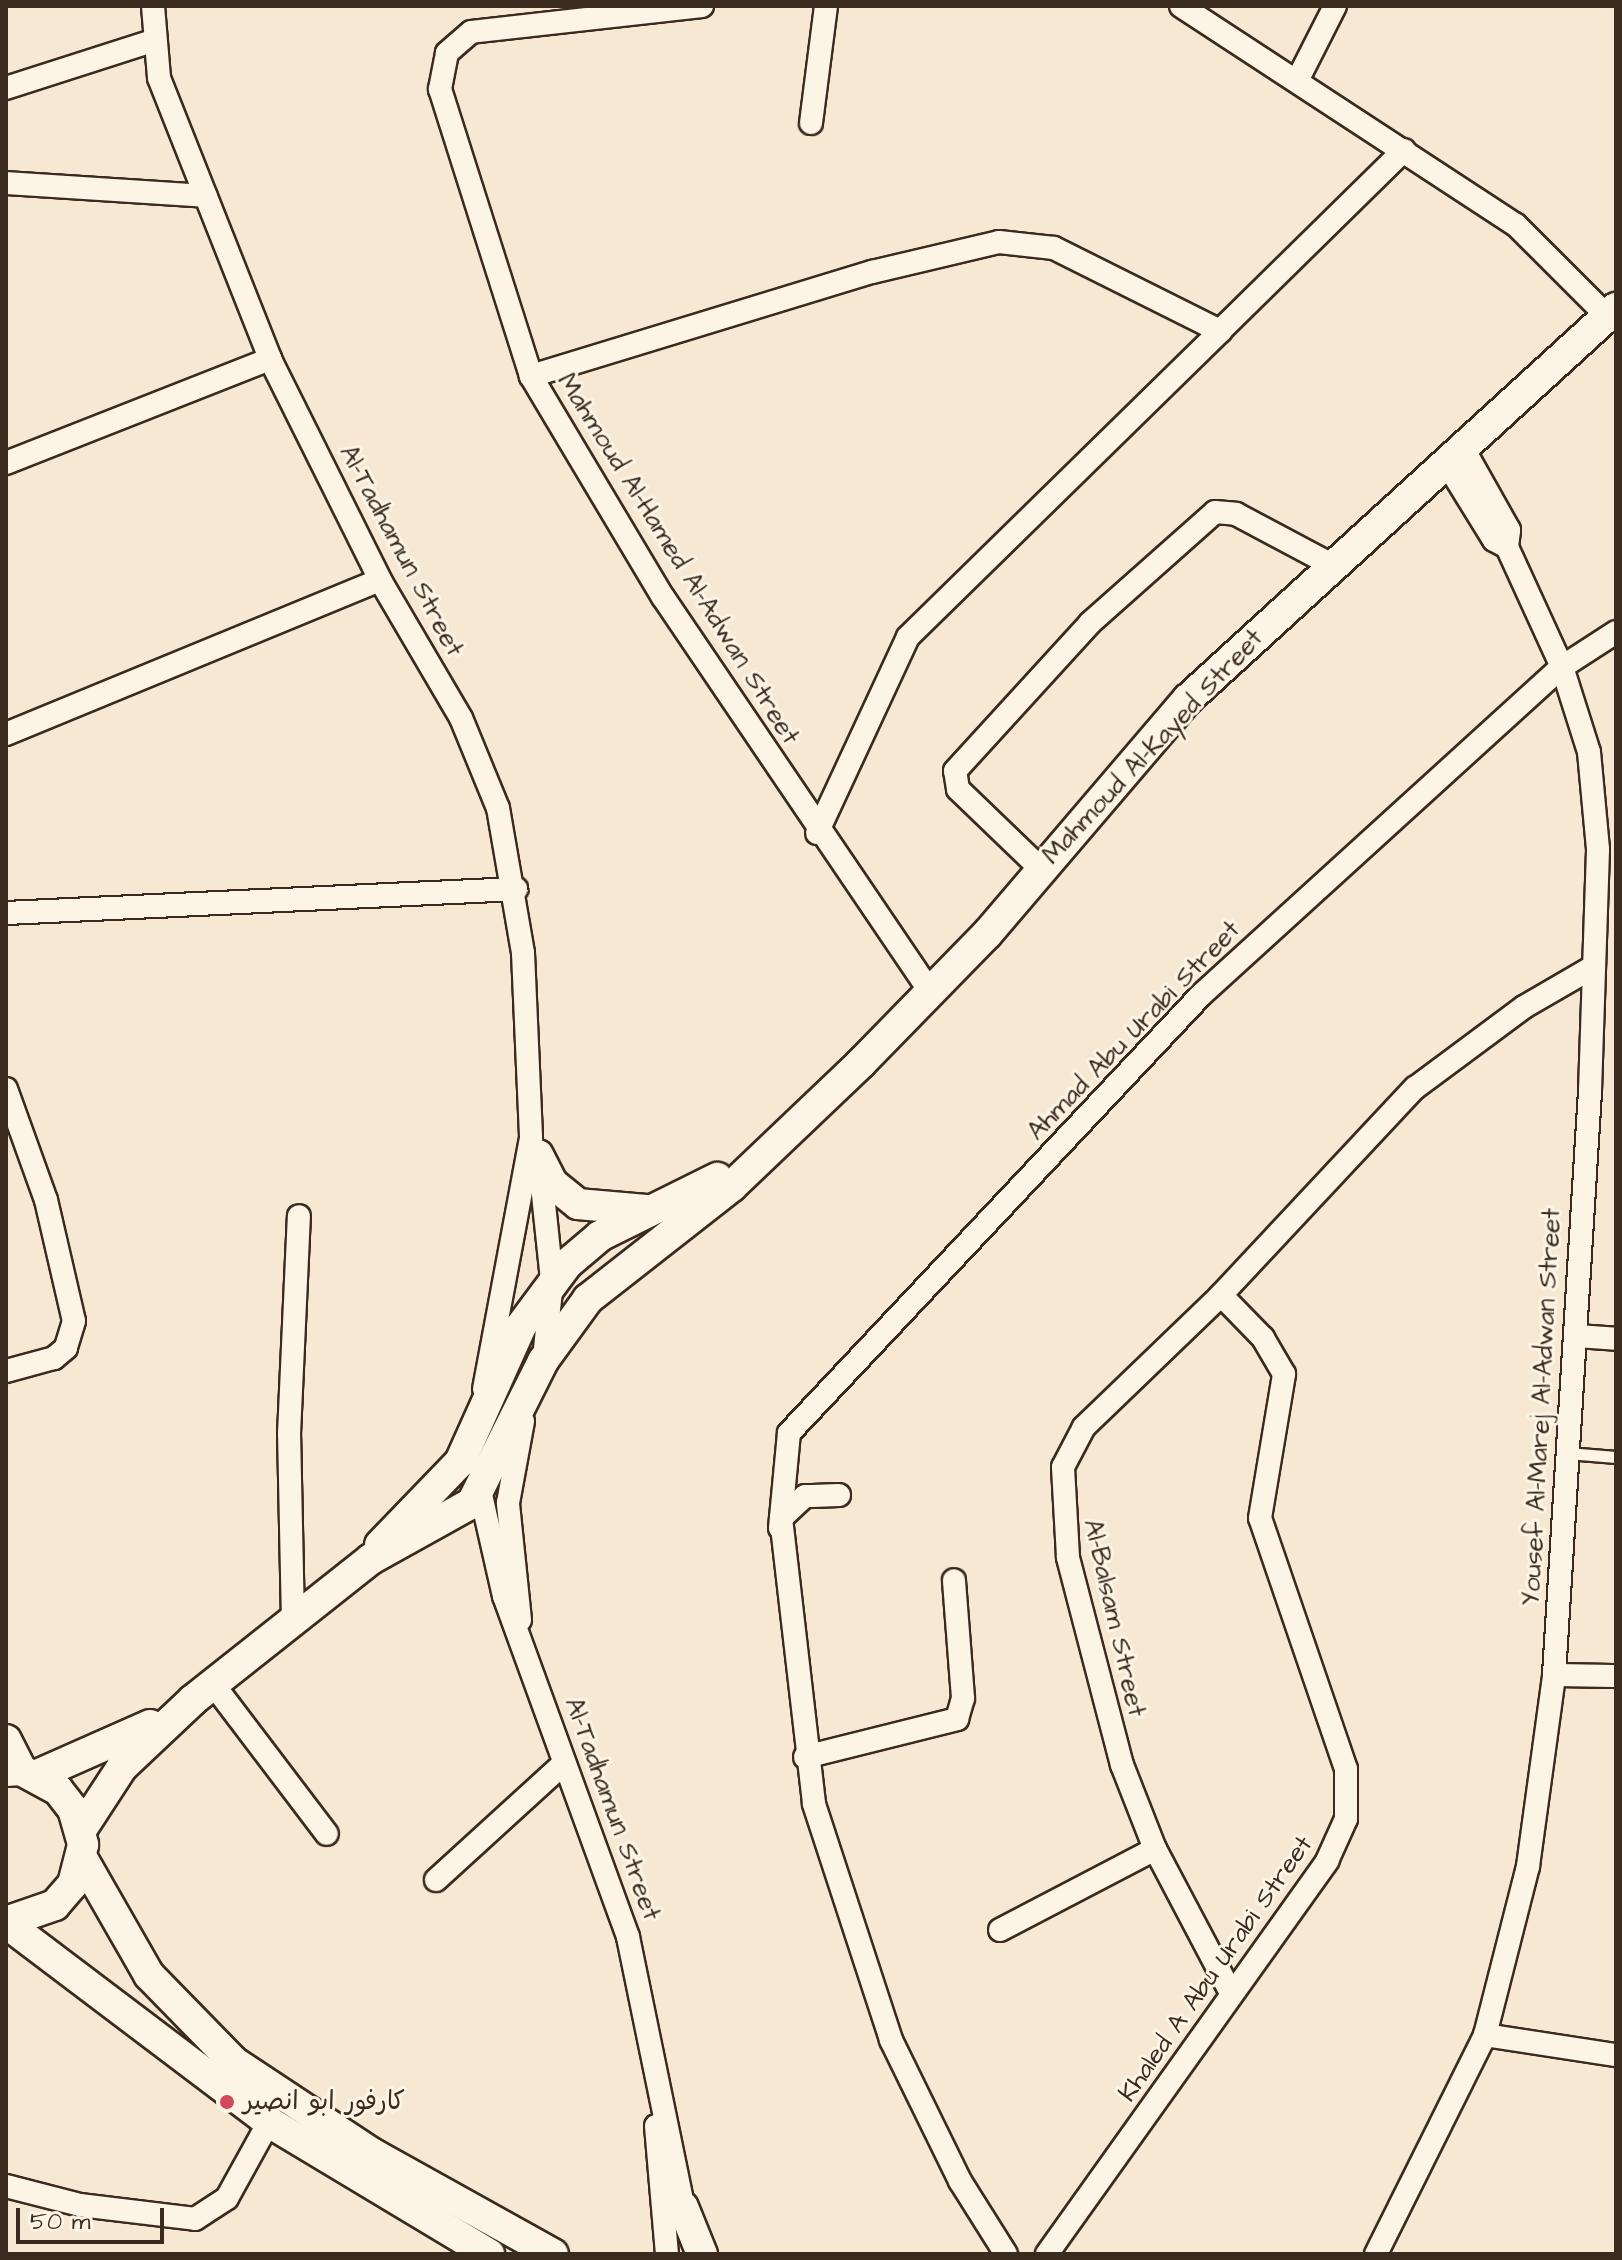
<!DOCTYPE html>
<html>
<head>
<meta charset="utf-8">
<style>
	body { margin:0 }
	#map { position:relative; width:1622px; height:2260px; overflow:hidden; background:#f6e8d3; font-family:"Architects Daughter","Playpen Sans Arabic",sans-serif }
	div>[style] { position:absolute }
	.roads { filter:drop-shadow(2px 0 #3b2a1e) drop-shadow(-2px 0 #3b2a1e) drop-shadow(0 2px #3b2a1e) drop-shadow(0 -2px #3b2a1e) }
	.lane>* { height:11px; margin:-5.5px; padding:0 5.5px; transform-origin:5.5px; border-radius:5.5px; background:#fcf5e5 }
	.street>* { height:22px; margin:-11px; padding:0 11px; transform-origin:11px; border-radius:11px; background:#fcf5e5 }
	.secondary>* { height:30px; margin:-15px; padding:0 15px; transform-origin:15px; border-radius:15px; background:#fcf5e5 }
	.dots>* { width:22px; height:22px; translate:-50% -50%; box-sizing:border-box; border:4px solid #fcf5e5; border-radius:50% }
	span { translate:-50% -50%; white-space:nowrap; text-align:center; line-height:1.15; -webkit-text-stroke:6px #fcf5e5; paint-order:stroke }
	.street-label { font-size:26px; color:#3b2a1e }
	.poi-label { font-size:26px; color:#3b2a1e }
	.left { translate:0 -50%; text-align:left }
	.frame { position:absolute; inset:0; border:8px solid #3b2a1e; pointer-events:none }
	.scale { position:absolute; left:16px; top:2208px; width:148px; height:36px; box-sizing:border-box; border:4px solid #3b2a1e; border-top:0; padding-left:10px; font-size:24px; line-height:28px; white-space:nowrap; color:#3b2a1e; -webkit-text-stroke:6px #fcf5e5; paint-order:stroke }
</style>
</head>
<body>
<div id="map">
	<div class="roads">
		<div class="lane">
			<i style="left:1567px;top:1453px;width:49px;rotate:4.7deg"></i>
		</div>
		<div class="street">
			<i style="left:153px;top:6px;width:72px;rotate:85.2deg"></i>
			<i style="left:159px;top:78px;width:302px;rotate:68.4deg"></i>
			<i style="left:270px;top:359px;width:247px;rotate:63.5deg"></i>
			<i style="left:380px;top:580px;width:160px;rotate:59.6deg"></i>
			<i style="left:461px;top:718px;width:97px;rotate:67.7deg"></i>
			<i style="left:498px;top:808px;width:147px;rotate:80.2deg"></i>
			<i style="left:523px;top:953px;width:185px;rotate:87.5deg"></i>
			<i style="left:531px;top:1138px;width:255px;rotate:100.6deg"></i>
			<i style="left:702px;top:6px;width:232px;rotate:173.6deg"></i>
			<i style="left:471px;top:32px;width:32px;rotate:139deg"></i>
			<i style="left:447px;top:53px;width:37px;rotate:101deg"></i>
			<i style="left:440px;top:89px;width:301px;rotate:72.4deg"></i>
			<i style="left:531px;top:376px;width:257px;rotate:59.2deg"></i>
			<i style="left:663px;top:597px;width:477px;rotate:55.9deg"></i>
			<i style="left:1181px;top:6px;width:400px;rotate:33.2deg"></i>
			<i style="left:1516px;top:225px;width:127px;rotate:45deg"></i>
			<i style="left:1298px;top:79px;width:82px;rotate:-63.1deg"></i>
			<i style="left:6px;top:88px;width:153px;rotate:-17.8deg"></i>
			<i style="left:811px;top:123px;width:118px;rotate:-82.7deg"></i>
			<i style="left:6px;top:183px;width:200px;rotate:3.7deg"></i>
			<i style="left:531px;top:376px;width:357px;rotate:-17deg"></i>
			<i style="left:872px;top:272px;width:130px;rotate:-13.3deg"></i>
			<i style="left:999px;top:242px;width:55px;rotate:6.2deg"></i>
			<i style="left:1054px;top:248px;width:186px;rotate:26.6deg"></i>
			<i style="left:1220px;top:331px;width:258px;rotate:-44.5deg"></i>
			<i style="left:6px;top:463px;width:284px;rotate:-21.5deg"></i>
			<i style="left:1447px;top:464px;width:89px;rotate:58.3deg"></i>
			<i style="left:1494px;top:540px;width:15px;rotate:28deg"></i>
			<i style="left:6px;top:734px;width:404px;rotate:-22.4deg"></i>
			<i style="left:817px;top:833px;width:216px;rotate:-65.1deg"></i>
			<i style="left:908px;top:637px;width:437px;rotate:-44.4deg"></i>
			<i style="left:1041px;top:869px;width:115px;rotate:-136.1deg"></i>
			<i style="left:958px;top:789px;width:18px;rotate:-99deg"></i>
			<i style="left:955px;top:771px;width:200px;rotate:-47.6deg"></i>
			<i style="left:1090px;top:623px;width:167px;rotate:-41.6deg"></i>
			<i style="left:1215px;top:512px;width:21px;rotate:5deg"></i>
			<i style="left:1236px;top:514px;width:106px;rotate:28deg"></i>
			<i style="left:6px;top:913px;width:511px;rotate:-2.69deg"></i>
			<i style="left:6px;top:1089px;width:118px;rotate:70.2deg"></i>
			<i style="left:46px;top:1200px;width:124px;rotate:77deg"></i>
			<i style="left:74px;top:1321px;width:28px;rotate:107deg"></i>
			<i style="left:66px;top:1348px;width:16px;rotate:140deg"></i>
			<i style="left:54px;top:1358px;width:50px;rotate:164.8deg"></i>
			<i style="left:540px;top:1166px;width:116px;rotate:84deg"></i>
			<i style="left:552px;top:1281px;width:77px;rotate:95.9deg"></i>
			<i style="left:1577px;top:1336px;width:39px;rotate:4deg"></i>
			<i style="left:479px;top:1486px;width:113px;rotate:77.2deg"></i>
			<i style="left:504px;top:1596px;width:363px;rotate:70deg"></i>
			<i style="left:628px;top:1937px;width:289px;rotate:78.4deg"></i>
			<i style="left:839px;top:1495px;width:34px;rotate:178deg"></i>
			<i style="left:805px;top:1496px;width:33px;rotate:137deg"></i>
			<i style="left:781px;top:1518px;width:288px;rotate:83.4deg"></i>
			<i style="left:814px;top:1804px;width:248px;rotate:71.9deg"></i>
			<i style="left:891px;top:2040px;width:157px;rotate:63.9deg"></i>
			<i style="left:960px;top:2181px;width:86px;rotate:57.8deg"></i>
			<i style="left:780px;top:1528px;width:95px;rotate:-84.6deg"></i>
			<i style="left:789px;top:1433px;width:601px;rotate:-46.75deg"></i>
			<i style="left:1201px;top:995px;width:488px;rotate:-42.3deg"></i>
			<i style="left:1562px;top:667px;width:64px;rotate:-32.9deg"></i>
			<i style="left:520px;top:1620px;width:118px;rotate:-95.9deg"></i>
			<i style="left:508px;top:1503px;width:83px;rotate:-79.6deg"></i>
			<i style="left:293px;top:1622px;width:188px;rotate:-91.2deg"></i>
			<i style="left:289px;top:1434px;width:218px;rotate:-87.4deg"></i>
			<i style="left:1554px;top:1675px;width:62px;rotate:0.9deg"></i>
			<i style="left:213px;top:1684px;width:188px;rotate:52.8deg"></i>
			<i style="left:805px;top:1757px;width:157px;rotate:-14deg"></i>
			<i style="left:957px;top:1719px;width:22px;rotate:-74deg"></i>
			<i style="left:963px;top:1698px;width:118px;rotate:-94.4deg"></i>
			<i style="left:436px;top:1880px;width:171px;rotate:-42.4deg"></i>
			<i style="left:1000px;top:1930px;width:175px;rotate:-27.6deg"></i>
			<i style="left:1230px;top:1991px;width:161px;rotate:-117.8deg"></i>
			<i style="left:1155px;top:1849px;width:90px;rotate:-111.4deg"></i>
			<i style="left:1122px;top:1765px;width:215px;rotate:-104.6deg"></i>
			<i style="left:1068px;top:1557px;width:90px;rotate:-93.2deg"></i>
			<i style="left:1063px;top:1467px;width:45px;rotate:-62.3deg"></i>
			<i style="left:1084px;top:1427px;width:190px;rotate:-43.9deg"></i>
			<i style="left:1221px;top:1295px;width:284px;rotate:-46.9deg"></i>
			<i style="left:1415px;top:1088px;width:136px;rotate:-36.6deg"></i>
			<i style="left:1524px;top:1007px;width:80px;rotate:-30.1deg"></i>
			<i style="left:1485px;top:2035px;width:133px;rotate:8.7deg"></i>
			<i style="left:656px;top:2126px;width:128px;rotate:85.1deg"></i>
			<i style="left:6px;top:2186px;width:76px;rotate:14.4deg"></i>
			<i style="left:80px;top:2205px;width:116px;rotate:6.9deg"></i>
			<i style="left:195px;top:2219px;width:38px;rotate:-33deg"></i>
			<i style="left:227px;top:2198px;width:87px;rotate:-61.1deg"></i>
			<i style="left:1047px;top:2254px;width:483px;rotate:-54.5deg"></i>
			<i style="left:1327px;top:1861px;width:46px;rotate:-65.7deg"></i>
			<i style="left:1346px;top:1819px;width:50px;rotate:-90deg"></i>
			<i style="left:1346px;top:1769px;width:265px;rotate:-108.9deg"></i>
			<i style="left:1260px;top:1518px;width:146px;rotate:-80.5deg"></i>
			<i style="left:1284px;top:1374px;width:42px;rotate:-120.3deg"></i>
			<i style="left:1263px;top:1338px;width:60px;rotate:-134.3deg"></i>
			<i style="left:1376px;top:2254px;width:245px;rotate:-63.5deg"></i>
			<i style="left:1485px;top:2035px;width:174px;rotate:-75.7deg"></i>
			<i style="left:1528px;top:1866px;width:193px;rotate:-82.2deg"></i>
			<i style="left:1554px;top:1675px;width:585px;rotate:-86.47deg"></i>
			<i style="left:1590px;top:1091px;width:242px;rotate:-88.1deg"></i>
			<i style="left:1598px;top:849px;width:97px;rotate:-95.3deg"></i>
			<i style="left:1589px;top:752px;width:89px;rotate:-107.6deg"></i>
			<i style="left:1562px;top:667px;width:132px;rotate:-114.6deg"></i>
			<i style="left:1507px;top:547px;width:17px;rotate:-83deg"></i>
			<i style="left:1509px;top:530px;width:94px;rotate:-119.3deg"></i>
		</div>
		<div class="secondary">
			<i style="left:538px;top:1155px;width:31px;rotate:63deg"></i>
			<i style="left:552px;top:1183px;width:33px;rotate:39deg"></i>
			<i style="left:578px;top:1204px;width:68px;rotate:5deg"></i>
			<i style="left:380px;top:1545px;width:115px;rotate:-46.1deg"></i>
			<i style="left:460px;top:1462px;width:149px;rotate:-65.8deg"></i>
			<i style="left:521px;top:1326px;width:77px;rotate:-53.4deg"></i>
			<i style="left:567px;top:1264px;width:43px;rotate:-40.3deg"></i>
			<i style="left:600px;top:1236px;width:131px;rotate:-26.4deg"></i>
			<i style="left:6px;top:1740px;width:34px;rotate:63deg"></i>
			<i style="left:6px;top:1771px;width:15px;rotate:-4deg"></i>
			<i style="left:21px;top:1770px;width:42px;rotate:28.4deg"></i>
			<i style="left:58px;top:1790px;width:24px;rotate:52deg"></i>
			<i style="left:73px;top:1809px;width:37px;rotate:74deg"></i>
			<i style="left:83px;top:1845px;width:40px;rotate:104.4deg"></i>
			<i style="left:73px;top:1884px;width:28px;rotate:131deg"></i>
			<i style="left:55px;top:1905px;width:52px;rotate:160.9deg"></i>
			<i style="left:35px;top:1776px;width:126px;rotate:-23.9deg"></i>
			<i style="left:81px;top:1830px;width:75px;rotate:-56.9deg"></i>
			<i style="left:122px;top:1767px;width:98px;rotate:-43.3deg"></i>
			<i style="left:193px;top:1700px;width:227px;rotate:-38.4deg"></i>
			<i style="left:371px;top:1559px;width:115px;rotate:-29deg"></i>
			<i style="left:472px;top:1503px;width:159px;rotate:-63.4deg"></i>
			<i style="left:543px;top:1361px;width:77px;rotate:-54deg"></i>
			<i style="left:588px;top:1299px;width:183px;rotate:-38.1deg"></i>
			<i style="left:732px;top:1186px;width:178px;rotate:-43.6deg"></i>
			<i style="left:861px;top:1063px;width:180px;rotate:-45.7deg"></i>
			<i style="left:987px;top:934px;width:309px;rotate:-49.5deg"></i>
			<i style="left:1188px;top:699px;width:580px;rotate:-42.41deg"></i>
			<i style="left:82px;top:1858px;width:135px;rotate:60.2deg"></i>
			<i style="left:149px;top:1975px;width:122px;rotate:45.7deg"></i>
			<i style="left:234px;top:2062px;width:167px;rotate:33.5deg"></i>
			<i style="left:373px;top:2154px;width:206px;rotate:29.1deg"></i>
			<i style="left:6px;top:1923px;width:330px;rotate:37.1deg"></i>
			<i style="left:269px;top:2122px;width:257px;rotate:31deg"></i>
			<i style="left:683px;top:2207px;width:51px;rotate:68deg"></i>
		</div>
	</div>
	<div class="dots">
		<i style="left:227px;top:2102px;background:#d1495b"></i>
	</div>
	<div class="street-label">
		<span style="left:401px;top:551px;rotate:62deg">Al-Tadhamun Street</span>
		<span style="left:678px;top:559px;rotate:58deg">Mahmoud Al-Hamed Al-Adwan Street</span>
		<span style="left:1153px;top:747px;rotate:-47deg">Mahmoud Al-Kayed Street</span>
		<span style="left:1134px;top:1031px;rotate:-46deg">Ahmad Abu Urabi Street</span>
		<span style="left:1542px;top:1407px;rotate:-87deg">Yousef Al-Marej Al-Adwan Street</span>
		<span style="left:1114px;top:1618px;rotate:77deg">Al-Balsam Street</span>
		<span style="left:612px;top:1809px;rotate:70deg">Al-Tadhamun Street</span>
		<span style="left:1216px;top:1969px;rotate:-55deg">Khaled A Abu Urabi Street</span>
	</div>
	<div class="poi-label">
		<span class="left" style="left:243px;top:2102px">كارفور ابو انصير</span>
	</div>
	<div class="frame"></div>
	<div class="scale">50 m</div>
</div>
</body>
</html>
